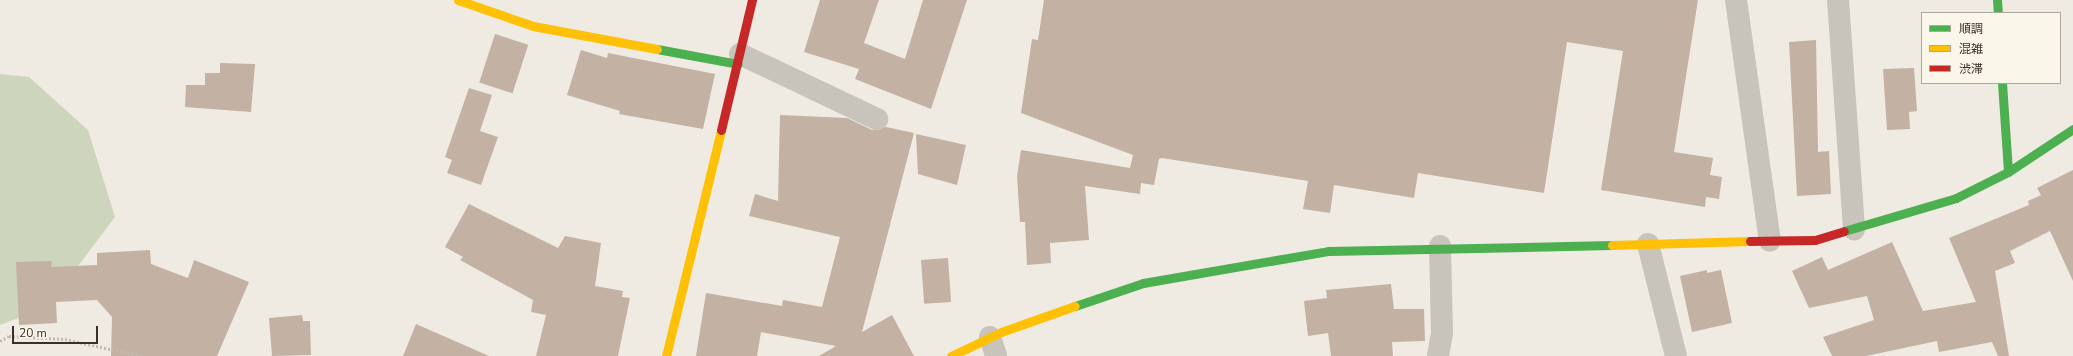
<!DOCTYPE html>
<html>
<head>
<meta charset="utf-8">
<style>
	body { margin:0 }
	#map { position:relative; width:2073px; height:356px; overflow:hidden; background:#efebe2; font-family:"Nunito Sans","Noto Sans JP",sans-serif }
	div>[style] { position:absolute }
	.green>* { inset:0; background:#cdd6bc }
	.building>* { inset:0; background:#c3b1a3; transform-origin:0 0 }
	.path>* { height:2.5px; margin-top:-1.25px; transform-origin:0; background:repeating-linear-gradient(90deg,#c1bbb3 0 2px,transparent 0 4px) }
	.street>* { height:22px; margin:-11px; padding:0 11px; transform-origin:11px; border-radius:11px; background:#c8c3bb }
	.fast>* { height:9px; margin:-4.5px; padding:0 4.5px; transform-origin:4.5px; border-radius:4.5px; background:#4caf50 }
	.slow>* { height:9px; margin:-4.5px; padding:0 4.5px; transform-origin:4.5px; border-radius:4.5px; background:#ffc107 }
	.jam>* { height:9px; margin:-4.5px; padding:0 4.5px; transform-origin:4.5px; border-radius:4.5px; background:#c62828 }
	span { translate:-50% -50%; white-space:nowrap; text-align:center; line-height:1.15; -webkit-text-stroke:3.5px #fbf6ea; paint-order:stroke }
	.legend { position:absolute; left:1921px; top:12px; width:140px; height:72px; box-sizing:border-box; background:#fbf6ea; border:1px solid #ada79d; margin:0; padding:5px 7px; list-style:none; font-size:12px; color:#393029 }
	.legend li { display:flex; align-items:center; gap:8px; height:20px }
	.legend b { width:20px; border:1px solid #ada79d }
	.scale { position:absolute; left:12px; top:326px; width:86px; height:18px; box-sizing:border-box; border:2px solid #393029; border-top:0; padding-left:5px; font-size:12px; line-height:14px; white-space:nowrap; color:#393029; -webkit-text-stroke:3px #fbf6ea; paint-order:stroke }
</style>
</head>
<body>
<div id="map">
	<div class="green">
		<i style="clip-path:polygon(0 74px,29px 77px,88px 130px,115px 217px,47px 307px,0 325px)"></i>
	</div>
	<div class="building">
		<i style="clip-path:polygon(820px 0,879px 0,864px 43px,905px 59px,923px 0,967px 0,931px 109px,855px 79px,859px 69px,804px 52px)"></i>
		<i style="clip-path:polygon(1044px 0,1698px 0,1674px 152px,1713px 158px,1710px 175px,1722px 177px,1719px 199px,1706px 197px,1705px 207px,1601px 190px,1623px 51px,1567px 42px,1544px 193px,1418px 173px,1414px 198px,1334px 185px,1330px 213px,1303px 209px,1308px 181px,1162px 158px,1159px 159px,1154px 185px,1141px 183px,1140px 194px,1085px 186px,1089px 240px,1050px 243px,1051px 263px,1027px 265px,1025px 222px,1020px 222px,1017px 176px,1021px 150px,1130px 168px,1133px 155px,1021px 113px,1032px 39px,1038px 40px)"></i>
		<i style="left:495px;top:34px;width:35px;height:51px;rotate:18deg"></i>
		<i style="clip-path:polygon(1816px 40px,1818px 152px,1829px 151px,1831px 194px,1797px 196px,1789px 42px)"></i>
		<i style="clip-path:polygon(581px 50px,607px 58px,608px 53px,715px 74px,703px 129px,619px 114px,620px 111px,567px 95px)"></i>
		<i style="clip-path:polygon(220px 63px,255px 64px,251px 112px,185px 107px,186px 85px,205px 85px,205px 73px,220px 73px)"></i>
		<i style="clip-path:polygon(1914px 68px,1917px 111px,1909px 112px,1910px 129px,1887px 130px,1883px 69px)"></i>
		<i style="clip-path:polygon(469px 88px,492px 95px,480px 131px,498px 137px,481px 185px,447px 173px,452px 160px,445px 157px)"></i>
		<i style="clip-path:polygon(780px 115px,847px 118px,872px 130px,886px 127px,914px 133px,862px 332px,892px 315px,914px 356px,819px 356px,836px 346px,761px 332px,757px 356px,696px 356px,706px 293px,782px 306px,783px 300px,822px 307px,840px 237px,749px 216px,755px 194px,778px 201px)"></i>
		<i style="clip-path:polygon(916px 134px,966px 145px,957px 185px,918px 174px)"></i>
		<i style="clip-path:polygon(2073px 170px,2073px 281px,2050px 231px,2010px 251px,2015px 263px,1995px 271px,2009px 356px,1998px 356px,1992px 342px,1939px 352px,1937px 341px,1866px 356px,1832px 356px,1823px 337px,1874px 320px,1867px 296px,1809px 308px,1792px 271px,1822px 257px,1828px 270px,1892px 242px,1923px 311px,1976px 302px,1949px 238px,2029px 205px,2028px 201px,2041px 195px,2037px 188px)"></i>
		<i style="clip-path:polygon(469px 204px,558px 248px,565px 236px,601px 243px,595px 286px,623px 291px,622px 297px,630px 298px,618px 356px,536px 356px,546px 315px,531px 312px,533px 300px,460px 260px,463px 257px,445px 247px)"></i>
		<i style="clip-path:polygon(150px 250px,151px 264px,188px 278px,194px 260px,249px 282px,217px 356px,111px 356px,112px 317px,97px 300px,56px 302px,57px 323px,19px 325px,16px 262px,52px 261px,51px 267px,97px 265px,97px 253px)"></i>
		<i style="left:948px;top:258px;width:44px;height:27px;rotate:86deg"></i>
		<i style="clip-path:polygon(1707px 270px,1707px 273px,1721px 270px,1732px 323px,1692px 332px,1680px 276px)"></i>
		<i style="clip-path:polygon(1391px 284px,1394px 309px,1424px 309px,1425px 341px,1392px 342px,1393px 356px,1331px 356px,1328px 333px,1308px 336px,1304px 301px,1327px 298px,1326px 290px)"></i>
		<i style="clip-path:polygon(302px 315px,303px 321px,310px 321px,311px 355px,272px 356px,269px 318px)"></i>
		<i style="clip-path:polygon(416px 324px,489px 356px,403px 356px)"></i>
	</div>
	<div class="path">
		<i style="left:0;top:341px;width:10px;rotate:-29deg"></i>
		<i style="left:9px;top:336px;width:56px;rotate:3.1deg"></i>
		<i style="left:65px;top:339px;width:78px;rotate:12.6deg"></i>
	</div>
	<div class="street">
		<i style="left:1736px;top:0;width:243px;rotate:82deg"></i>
		<i style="left:1838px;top:0;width:230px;rotate:86deg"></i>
		<i style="left:740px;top:54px;width:152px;rotate:25.4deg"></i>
		<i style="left:1648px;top:244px;width:115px;rotate:76deg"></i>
		<i style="left:990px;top:337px;width:20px;rotate:72deg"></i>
		<i style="left:1438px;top:356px;width:22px;rotate:-80deg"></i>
		<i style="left:1442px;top:334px;width:88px;rotate:-91.3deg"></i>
	</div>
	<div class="fast">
		<i style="left:1997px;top:0;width:13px;rotate:86deg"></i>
		<i style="left:657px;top:49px;width:82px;rotate:10.5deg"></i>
		<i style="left:2002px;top:83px;width:89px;rotate:86.1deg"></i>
		<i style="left:1844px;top:231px;width:117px;rotate:-16.4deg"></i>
		<i style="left:1956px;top:198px;width:58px;rotate:-26.6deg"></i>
		<i style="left:2008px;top:172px;width:78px;rotate:-33.5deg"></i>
		<i style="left:1075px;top:306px;width:72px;rotate:-18.7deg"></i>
		<i style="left:1143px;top:283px;width:189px;rotate:-9.8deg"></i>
		<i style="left:1329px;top:251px;width:283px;rotate:-1.2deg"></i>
	</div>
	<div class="slow">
		<i style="left:458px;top:0;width:79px;rotate:19.1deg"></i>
		<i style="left:533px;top:26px;width:126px;rotate:10.5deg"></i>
		<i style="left:1612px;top:245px;width:138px;rotate:-1.7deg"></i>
		<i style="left:666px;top:356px;width:233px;rotate:-76.3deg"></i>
		<i style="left:951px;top:356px;width:55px;rotate:-25.6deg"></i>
		<i style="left:1001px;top:332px;width:78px;rotate:-19.4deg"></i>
	</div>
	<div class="jam">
		<i style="left:721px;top:130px;width:134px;rotate:-76.6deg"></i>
		<i style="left:1750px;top:241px;width:65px;rotate:-0.9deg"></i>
		<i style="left:1815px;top:240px;width:30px;rotate:-17deg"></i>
	</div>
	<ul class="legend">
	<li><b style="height:5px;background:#4caf50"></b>順調</li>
	<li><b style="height:5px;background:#ffc107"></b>混雑</li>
	<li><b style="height:5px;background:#c62828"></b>渋滞</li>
	</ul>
	<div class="scale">20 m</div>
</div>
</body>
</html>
